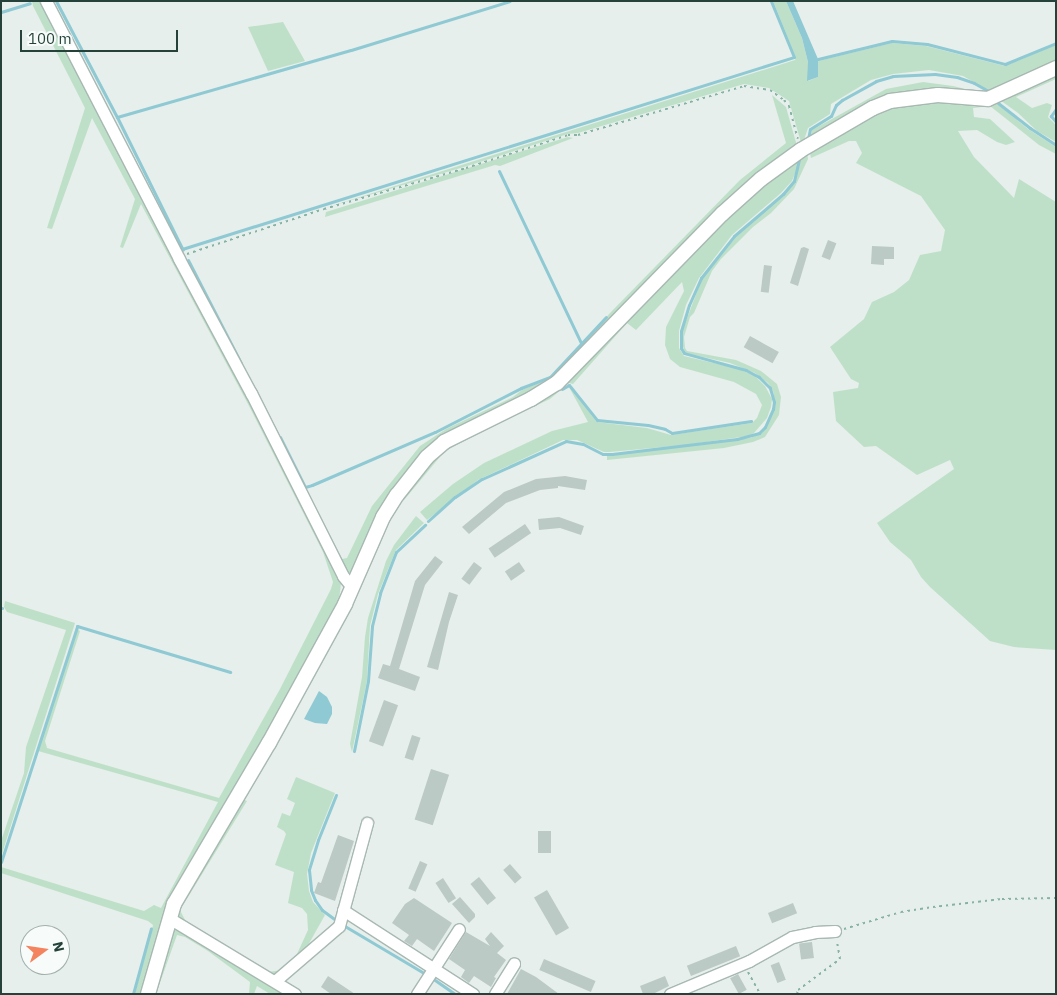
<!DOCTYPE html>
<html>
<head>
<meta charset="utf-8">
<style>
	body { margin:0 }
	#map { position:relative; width:1057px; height:995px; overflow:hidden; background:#e6efeb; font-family:"IBM Plex Sans",sans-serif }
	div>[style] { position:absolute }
	.green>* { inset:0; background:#bfe0c8 }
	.water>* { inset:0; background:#8ec9d4 }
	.stream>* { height:3px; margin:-1.5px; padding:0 1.5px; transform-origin:1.5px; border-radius:1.5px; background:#8ec9d4 }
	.building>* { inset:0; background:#bbcac4; transform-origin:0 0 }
	.path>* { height:2px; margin-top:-1px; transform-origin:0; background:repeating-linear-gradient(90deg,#86b3a5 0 2.5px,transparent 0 6.5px) }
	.roads { filter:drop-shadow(1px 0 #a8b8b2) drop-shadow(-1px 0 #a8b8b2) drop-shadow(0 1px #a8b8b2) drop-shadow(0 -1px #a8b8b2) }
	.minor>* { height:11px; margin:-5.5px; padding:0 5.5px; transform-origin:5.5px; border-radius:5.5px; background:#fff }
	.tertiary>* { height:14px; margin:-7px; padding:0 7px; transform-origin:7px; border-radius:7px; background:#fff }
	span { translate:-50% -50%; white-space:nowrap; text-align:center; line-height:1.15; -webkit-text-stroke:4.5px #f7fbf9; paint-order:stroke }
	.frame { position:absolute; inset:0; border:2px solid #24423a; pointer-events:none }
	.north { position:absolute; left:20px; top:925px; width:50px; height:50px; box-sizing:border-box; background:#f7fbf9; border:1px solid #a3b1ad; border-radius:50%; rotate:76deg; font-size:14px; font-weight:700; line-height:20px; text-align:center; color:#24423a }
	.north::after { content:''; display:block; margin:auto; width:18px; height:22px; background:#f4845f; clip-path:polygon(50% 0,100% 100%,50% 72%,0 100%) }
	.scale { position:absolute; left:20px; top:30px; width:158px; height:22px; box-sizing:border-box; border:2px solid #24423a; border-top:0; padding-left:6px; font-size:15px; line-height:18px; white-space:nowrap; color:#24423a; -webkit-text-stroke:4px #f7fbf9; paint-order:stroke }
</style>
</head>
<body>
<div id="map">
	<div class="green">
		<i style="clip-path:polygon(32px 1px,43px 1px,340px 576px,341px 583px,339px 601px,289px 697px,205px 843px,143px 994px,135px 994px,153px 925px,148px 921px,1px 873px,1px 867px,144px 911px,154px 905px,161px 908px,218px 802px,38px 751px,77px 629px,80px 631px,45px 741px,47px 748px,219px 798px,280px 689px,331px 589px,333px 582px,323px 552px,248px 404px,141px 204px,123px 248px,120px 247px,135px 199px,92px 118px,52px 229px,47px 228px,85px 108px,33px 6px)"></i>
		<i style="clip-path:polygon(773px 1px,786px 1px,802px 38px,808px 62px,808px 81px,818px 77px,818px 61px,892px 43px,926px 46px,1005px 66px,1056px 45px,1056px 62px,993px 93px,963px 76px,929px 70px,893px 74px,871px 80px,831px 104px,830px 114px,808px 128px,802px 146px,789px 101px,769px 88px,744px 84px,578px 133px,568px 134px,464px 167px,325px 208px,795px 60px,796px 58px)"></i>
		<i style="clip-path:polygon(283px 22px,305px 61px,268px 71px,248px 27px)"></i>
		<i style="clip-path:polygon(1056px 74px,1056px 79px,1016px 97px,1032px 108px,1047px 103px,1052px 105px,1048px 117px,1056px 125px,1056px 142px,1037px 131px,1018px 113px,1000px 100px)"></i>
		<i style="clip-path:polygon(923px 82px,953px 86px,982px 93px,930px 89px,910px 91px,885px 98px,810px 139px,812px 130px,886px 89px)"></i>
		<i style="clip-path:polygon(772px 95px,786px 107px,797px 146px,558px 377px,446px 437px,384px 506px,361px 549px,353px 571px,347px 574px,331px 543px,342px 559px,347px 558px,372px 506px,420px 446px,446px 429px,513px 397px,522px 390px,551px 378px,611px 312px,740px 180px,786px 143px)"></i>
		<i style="clip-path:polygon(993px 100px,1028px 129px,1056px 147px,1056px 154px,1039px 145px,990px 106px,973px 108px,974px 117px,990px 119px,1015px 142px,1006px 145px,997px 142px,977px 130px,958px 131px,974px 157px,1014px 198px,1019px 179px,1056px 202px,1056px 650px,1014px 647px,990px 641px,930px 587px,921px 577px,911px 560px,890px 542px,877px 523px,954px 469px,950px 460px,917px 475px,876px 446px,864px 447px,836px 421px,833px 392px,858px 388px,859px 383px,851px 379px,830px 347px,864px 319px,872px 302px,894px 292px,909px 280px,920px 255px,941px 251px,945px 230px,921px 196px,856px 163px,862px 153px,856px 141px,849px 141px,811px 158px,809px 148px,880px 109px,920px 101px,952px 103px)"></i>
		<i style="clip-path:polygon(568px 137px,573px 138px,500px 166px,495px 165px,325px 217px,326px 212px)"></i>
		<i style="clip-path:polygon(807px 150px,808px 159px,794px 189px,771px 213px,753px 227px,721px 259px,712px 271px,694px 313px,690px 317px,684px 337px,685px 348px,687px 351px,736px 360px,761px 371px,777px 384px,781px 397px,779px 415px,765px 437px,753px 442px,724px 448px,607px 460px,607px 455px,750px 438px,760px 434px,767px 426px,775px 402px,773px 391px,768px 383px,755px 373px,730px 363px,685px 353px,681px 340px,682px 331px,702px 279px,735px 238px,784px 194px,795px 181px,799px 164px,792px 181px,781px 193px,732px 235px,699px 278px,686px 305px,679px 331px,679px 348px,684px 356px,739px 369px,755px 376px,765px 386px,772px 399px,771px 407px,767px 418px,754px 433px,748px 436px,685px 445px,610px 452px,604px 452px,577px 440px,563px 440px,478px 480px,427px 520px,420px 512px,453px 484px,484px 463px,552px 431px,588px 422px,569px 387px,597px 422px,647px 428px,671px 435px,752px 423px,757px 418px,762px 405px,756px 394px,734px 382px,680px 367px,670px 359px,665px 345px,666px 327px,684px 291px,682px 282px,636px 330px,627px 323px,573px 384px,569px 383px,550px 399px,478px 433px,444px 452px,404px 500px,402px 495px,433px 455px,529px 403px,753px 191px)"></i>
		<i style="clip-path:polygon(416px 516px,424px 523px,396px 550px,378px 594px,370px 626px,367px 681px,352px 752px,350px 744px,362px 677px,365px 637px,368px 618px,386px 561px,394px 545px)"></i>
		<i style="clip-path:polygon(5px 601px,75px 623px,1px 857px,1px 841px,24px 773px,26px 747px,66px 630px,7px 612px,4px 607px)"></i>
		<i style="clip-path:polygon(296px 777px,335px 793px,311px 853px,307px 874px,309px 891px,313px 902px,325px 915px,302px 956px,297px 954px,308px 930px,307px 914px,302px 908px,288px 903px,294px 872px,275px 865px,286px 834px,284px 831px,277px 827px,282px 813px,290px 816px,295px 803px,287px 799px)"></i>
		<i style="clip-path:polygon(239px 798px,247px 801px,180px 910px,185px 920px,197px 929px,268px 972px,282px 970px,274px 976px,178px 918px,176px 913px)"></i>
		<i style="clip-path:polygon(171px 927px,181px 928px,287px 994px,270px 994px,257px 986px,254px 994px,249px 994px,250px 982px,208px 951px,185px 937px,177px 935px,156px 994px,152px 994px)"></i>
	</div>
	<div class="water">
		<i style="clip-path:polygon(786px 1px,793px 1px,818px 59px,818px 77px,807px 81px,808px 62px,802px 38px)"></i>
		<i style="clip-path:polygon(319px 691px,327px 697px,332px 707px,332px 714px,327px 724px,315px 723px,304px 719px)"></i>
	</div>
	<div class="stream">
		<i style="left:56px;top:1px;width:131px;rotate:62.3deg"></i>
		<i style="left:117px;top:117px;width:243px;rotate:-16deg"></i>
		<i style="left:351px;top:50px;width:166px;rotate:-17.1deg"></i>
		<i style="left:1px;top:12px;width:30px;rotate:-17deg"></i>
		<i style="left:818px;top:59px;width:76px;rotate:-13.7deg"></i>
		<i style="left:892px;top:41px;width:35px;rotate:5deg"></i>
		<i style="left:927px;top:44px;width:81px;rotate:14.4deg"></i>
		<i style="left:1005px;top:64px;width:55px;rotate:-22.4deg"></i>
		<i style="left:998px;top:103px;width:41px;rotate:38deg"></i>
		<i style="left:1030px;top:128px;width:31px;rotate:33deg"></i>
		<i style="left:1056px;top:109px;width:9px;rotate:126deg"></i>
		<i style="left:1051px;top:116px;width:8px;rotate:50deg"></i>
		<i style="left:117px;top:117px;width:148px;rotate:63.6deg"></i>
		<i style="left:808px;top:139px;width:10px;rotate:-79deg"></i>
		<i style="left:810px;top:129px;width:25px;rotate:-32deg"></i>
		<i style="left:831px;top:116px;width:12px;rotate:-66deg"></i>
		<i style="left:836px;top:105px;width:8px;rotate:-40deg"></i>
		<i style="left:842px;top:100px;width:39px;rotate:-29deg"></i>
		<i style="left:876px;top:81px;width:18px;rotate:-16deg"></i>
		<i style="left:893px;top:76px;width:42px;rotate:-2.7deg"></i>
		<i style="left:935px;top:74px;width:22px;rotate:8deg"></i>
		<i style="left:957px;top:77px;width:18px;rotate:19deg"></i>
		<i style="left:974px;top:83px;width:18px;rotate:29deg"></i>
		<i style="left:499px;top:171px;width:191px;rotate:64.5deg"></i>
		<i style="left:182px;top:249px;width:641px;rotate:-17.42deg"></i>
		<i style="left:794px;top:57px;width:61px;rotate:-112.3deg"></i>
		<i style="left:188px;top:260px;width:116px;rotate:62.8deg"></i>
		<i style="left:562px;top:389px;width:8px;rotate:-30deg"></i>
		<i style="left:569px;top:385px;width:45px;rotate:51.3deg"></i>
		<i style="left:597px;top:420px;width:51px;rotate:5.6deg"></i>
		<i style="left:648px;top:425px;width:17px;rotate:13deg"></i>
		<i style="left:665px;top:429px;width:8px;rotate:30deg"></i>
		<i style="left:672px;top:433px;width:80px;rotate:-8.6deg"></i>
		<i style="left:280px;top:437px;width:56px;rotate:63.4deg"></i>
		<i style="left:305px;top:487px;width:7px;rotate:-16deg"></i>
		<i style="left:312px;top:485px;width:134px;rotate:-23.3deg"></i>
		<i style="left:435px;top:432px;width:97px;rotate:-27.1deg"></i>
		<i style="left:521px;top:388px;width:31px;rotate:-21deg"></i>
		<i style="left:550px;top:377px;width:82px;rotate:-47deg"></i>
		<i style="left:428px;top:521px;width:36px;rotate:-42deg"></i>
		<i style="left:455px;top:497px;width:32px;rotate:-34deg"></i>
		<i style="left:482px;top:479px;width:92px;rotate:-24.3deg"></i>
		<i style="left:566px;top:441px;width:17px;rotate:10deg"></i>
		<i style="left:583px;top:444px;width:22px;rotate:27deg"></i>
		<i style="left:603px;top:454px;width:9px"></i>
		<i style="left:612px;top:454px;width:126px;rotate:-6.8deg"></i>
		<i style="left:737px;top:439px;width:23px;rotate:-15deg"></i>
		<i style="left:759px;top:433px;width:8px;rotate:-45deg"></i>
		<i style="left:765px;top:427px;width:20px;rotate:-66deg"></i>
		<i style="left:773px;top:409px;width:7px;rotate:-82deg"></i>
		<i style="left:774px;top:402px;width:15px;rotate:-106deg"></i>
		<i style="left:770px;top:388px;width:16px;rotate:-135deg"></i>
		<i style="left:759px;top:377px;width:15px;rotate:-152deg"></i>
		<i style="left:746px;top:370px;width:64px;rotate:-164.7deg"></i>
		<i style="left:684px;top:353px;width:6px;rotate:-121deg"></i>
		<i style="left:681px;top:348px;width:17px;rotate:-90deg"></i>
		<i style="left:681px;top:331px;width:27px;rotate:-73deg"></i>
		<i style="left:689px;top:305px;width:30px;rotate:-66deg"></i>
		<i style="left:701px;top:278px;width:53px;rotate:-51.8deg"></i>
		<i style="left:734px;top:236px;width:65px;rotate:-40.6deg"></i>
		<i style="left:783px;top:194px;width:17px;rotate:-50deg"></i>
		<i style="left:794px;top:181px;width:22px;rotate:-77deg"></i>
		<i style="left:1px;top:608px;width:1px"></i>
		<i style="left:354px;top:751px;width:71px;rotate:-78.7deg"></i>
		<i style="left:368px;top:681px;width:55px;rotate:-85.8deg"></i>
		<i style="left:372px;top:626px;width:34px;rotate:-76deg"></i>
		<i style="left:380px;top:593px;width:44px;rotate:-68.7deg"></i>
		<i style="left:396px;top:552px;width:40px;rotate:-43deg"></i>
		<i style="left:336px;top:795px;width:48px;rotate:111.8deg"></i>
		<i style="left:318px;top:840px;width:31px;rotate:107deg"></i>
		<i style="left:309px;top:870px;width:20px;rotate:84deg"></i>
		<i style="left:311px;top:890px;width:11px;rotate:68deg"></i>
		<i style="left:315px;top:900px;width:12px;rotate:55deg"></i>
		<i style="left:322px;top:910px;width:19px;rotate:36deg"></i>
		<i style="left:1px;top:862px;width:248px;rotate:-72.1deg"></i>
		<i style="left:77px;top:626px;width:160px;rotate:16.7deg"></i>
		<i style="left:343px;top:925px;width:94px;rotate:30.7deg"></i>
		<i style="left:432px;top:978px;width:28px;rotate:35deg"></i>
		<i style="left:133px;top:994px;width:68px;rotate:-74.7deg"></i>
	</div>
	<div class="building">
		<i style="left:828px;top:240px;width:9px;height:18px;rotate:21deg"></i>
		<i style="clip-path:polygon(872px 246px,894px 247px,894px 259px,884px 259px,884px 265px,871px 264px)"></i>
		<i style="clip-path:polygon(804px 247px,809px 249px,798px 286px,790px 283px,801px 248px)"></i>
		<i style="left:764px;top:265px;width:8px;height:27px;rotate:7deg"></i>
		<i style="left:750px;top:336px;width:33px;height:13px;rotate:29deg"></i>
		<i style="clip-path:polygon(565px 476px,587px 480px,585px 490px,558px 486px,558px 488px,540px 490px,506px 503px,469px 534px,462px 527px,504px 492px,536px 479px)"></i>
		<i style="clip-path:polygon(559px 517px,584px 526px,581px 535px,560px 528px,539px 530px,538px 519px)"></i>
		<i style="left:525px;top:524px;width:11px;height:44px;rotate:56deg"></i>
		<i style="clip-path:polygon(435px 556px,443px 562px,425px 585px,399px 669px,420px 677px,415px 691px,378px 678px,383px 664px,390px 666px,415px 581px)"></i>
		<i style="left:474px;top:562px;width:10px;height:21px;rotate:37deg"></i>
		<i style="left:519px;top:562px;width:11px;height:17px;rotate:56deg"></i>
		<i style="clip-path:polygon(449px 592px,458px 595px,449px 622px,438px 670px,427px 667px)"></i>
		<i style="left:384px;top:700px;width:15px;height:44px;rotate:20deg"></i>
		<i style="left:412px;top:735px;width:9px;height:24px;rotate:18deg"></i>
		<i style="left:431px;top:769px;width:19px;height:53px;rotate:18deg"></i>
		<i style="left:538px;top:831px;width:13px;height:22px"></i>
		<i style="clip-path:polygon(338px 835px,354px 841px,335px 901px,314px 893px,318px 882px,321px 883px)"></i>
		<i style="left:420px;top:861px;width:8px;height:30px;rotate:23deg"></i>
		<i style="left:510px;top:864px;width:18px;height:9px;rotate:49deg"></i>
		<i style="left:479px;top:877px;width:27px;height:11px;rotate:51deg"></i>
		<i style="left:443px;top:878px;width:24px;height:9px;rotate:57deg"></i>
		<i style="left:547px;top:890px;width:44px;height:15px;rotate:60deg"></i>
		<i style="clip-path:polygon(460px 897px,475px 914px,475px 917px,469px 923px,452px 904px)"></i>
		<i style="clip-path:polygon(414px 898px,452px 923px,434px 951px,417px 939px,412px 946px,404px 941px,409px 935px,392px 923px,405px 904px)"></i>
		<i style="left:793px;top:903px;width:11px;height:27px;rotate:68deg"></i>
		<i style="clip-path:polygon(466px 932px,490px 946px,485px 939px,491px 932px,504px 946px,497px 953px,506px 960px,494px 977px,496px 978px,491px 987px,474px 976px,469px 983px,461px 977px,465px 970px,449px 959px)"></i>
		<i style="left:812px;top:942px;width:16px;height:13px;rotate:83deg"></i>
		<i style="left:736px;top:946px;width:11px;height:53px;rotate:68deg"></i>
		<i style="left:544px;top:959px;width:56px;height:12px;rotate:23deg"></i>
		<i style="left:779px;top:962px;width:19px;height:9px;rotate:69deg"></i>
		<i style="clip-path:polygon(521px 969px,536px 977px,559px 994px,507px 994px)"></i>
		<i style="left:738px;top:974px;width:18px;height:9px;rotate:61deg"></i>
		<i style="clip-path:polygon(328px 976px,355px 994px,331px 994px,321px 987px)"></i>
		<i style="clip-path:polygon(665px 976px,669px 986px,653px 994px,643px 994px,640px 986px)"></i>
	</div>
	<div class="path">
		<i style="left:187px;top:254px;width:144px;rotate:-18.2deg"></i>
		<i style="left:324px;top:209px;width:148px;rotate:-16.1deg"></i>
		<i style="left:466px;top:168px;width:107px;rotate:-17.9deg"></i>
		<i style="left:568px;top:135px;width:10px"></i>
		<i style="left:578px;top:135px;width:173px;rotate:-16.4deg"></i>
		<i style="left:744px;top:86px;width:26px;rotate:9deg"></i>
		<i style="left:770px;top:90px;width:17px;rotate:36deg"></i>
		<i style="left:784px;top:100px;width:8px;rotate:50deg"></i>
		<i style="left:789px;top:106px;width:34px;rotate:75deg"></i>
		<i style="left:844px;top:929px;width:59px;rotate:-16.6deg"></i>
		<i style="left:901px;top:912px;width:32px;rotate:-9deg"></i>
		<i style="left:933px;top:907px;width:69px;rotate:-6.6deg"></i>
		<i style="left:1002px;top:899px;width:54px;rotate:-1.1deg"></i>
		<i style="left:748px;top:972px;width:25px;rotate:61deg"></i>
		<i style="left:797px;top:994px;width:4px;rotate:-76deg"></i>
		<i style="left:798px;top:990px;width:52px;rotate:-36.4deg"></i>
		<i style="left:840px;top:959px;width:17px;rotate:-100deg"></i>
	</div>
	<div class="roads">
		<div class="minor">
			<i style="left:46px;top:1px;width:290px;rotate:62.7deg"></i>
			<i style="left:179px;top:259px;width:152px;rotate:61.8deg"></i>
			<i style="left:251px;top:393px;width:205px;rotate:63.3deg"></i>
			<i style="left:343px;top:576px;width:14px;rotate:51deg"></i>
			<i style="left:343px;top:910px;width:155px;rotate:32.9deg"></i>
			<i style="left:169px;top:918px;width:147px;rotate:31.1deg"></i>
			<i style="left:275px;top:981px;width:84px;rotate:-40.7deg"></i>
			<i style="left:339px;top:926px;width:107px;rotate:-74.8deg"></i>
			<i style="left:417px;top:994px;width:77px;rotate:-57.1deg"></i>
			<i style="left:495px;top:994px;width:36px;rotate:-58deg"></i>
			<i style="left:670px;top:994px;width:86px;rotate:-22.7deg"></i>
			<i style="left:749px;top:961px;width:49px;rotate:-29.2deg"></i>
			<i style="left:792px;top:937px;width:24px;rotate:-12deg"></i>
			<i style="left:815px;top:932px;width:20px;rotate:-3deg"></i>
		</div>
		<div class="tertiary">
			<i style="left:148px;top:994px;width:94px;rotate:-73.9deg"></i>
			<i style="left:174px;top:904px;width:187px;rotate:-59.5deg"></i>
			<i style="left:269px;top:743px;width:158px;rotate:-61.3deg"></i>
			<i style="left:345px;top:604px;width:95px;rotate:-66.4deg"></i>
			<i style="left:383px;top:517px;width:26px;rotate:-58deg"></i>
			<i style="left:397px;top:495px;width:48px;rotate:-51.7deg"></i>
			<i style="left:427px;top:457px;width:23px;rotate:-41deg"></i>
			<i style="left:444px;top:442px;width:97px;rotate:-26.3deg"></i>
			<i style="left:531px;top:399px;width:31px;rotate:-32deg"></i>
			<i style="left:557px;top:383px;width:236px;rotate:-45.7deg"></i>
			<i style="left:722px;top:214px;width:52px;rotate:-41.9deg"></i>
			<i style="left:761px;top:179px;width:49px;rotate:-35.9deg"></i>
			<i style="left:801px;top:150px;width:83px;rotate:-30.3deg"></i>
			<i style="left:873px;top:108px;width:18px;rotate:-22deg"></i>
			<i style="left:890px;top:101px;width:48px;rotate:-7.1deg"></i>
			<i style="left:938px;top:95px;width:50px;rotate:4.6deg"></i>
			<i style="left:988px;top:99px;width:75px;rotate:-24.5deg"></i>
		</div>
	</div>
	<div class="frame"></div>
	<div class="north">N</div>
	<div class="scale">100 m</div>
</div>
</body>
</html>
